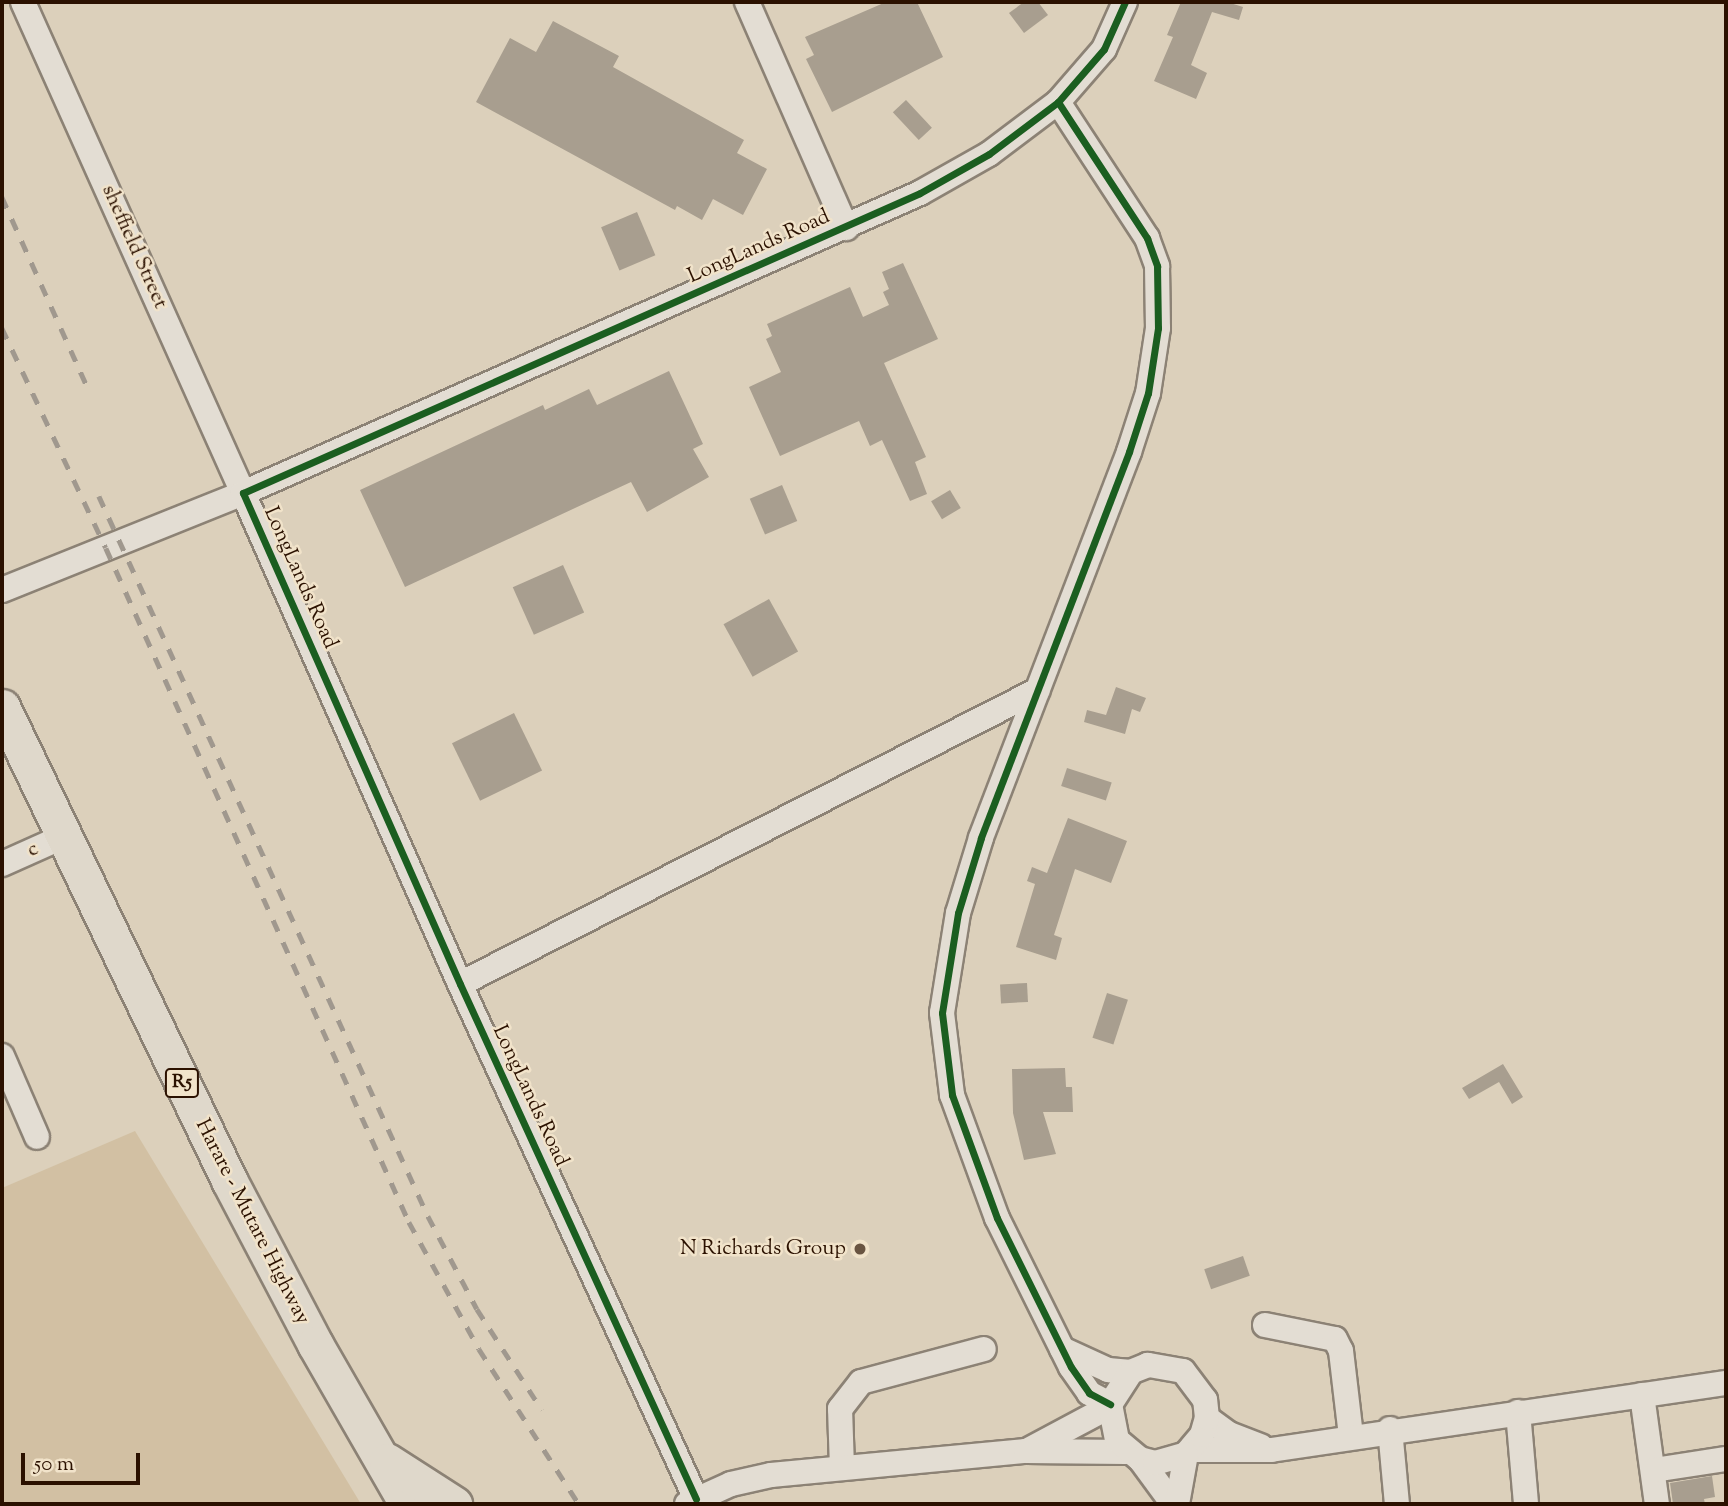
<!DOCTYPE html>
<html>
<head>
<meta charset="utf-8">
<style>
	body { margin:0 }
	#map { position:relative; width:1728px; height:1506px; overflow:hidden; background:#dcd0bb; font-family:"Sorts Mill Goudy",serif }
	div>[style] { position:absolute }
	.green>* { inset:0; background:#d2c0a3 }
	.building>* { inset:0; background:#a89e8f; transform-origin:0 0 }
	.roads { filter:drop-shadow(2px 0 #8c8275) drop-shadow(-2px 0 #8c8275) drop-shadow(0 2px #8c8275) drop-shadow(0 -2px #8c8275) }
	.minor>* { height:24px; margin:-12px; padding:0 12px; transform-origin:12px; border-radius:12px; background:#e3ddd3 }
	.highway>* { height:35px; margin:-17.5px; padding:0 17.5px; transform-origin:17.5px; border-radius:17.5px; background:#dfd8cb }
	.rail>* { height:4.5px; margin-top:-2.25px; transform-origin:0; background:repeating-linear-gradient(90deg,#a0988e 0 12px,transparent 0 24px) }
	.cycleway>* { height:7px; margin:-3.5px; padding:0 3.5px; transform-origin:3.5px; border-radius:3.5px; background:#1b5e20 }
	.dots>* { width:19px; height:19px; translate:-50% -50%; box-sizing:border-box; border:4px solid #f1e3ca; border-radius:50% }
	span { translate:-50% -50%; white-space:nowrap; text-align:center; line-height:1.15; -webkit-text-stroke:5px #f1e3ca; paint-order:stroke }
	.shield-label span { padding:2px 5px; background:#f1e3ca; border:2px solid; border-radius:5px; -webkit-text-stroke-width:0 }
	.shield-label { font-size:19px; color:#2b1100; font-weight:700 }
	.street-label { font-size:21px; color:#2b1100 }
	.poi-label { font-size:21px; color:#2b1100 }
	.right { translate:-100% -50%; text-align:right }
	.frame { position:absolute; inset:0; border:4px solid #2b1100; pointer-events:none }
	.scale { position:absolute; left:21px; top:1453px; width:119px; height:32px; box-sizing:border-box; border:4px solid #2b1100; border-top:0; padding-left:9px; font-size:21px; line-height:24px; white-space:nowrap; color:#2b1100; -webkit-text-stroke:5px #f1e3ca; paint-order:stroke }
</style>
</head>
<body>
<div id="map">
	<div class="green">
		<i style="clip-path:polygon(135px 1131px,361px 1504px,2px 1504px,2px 1188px)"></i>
	</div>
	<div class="building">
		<i style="clip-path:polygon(886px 2px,917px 2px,943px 57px,832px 112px,806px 59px,814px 55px,805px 37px)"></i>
		<i style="clip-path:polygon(1024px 2px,1038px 2px,1048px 15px,1024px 33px,1009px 13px)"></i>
		<i style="clip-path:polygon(1181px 2px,1227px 2px,1243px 7px,1239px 20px,1212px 12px,1191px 65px,1207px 73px,1196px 99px,1154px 81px,1173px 37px,1167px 35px)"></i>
		<i style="clip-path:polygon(553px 21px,619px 56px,613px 67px,744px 140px,737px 153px,767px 169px,743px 215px,713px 199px,702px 220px,677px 206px,675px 210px,476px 102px,510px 38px,536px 52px)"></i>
		<i style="left:906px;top:100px;width:38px;height:18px;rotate:47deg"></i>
		<i style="left:637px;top:212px;width:47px;height:39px;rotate:67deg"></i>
		<i style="clip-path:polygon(903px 263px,938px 339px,884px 363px,926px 457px,915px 462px,927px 494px,910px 501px,882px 440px,870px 446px,859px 421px,780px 456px,749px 387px,781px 372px,766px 339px,772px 336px,767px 324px,850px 287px,863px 317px,889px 305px,883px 292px,889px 289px,882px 272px)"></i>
		<i style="clip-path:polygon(669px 371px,703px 444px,693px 449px,709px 477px,647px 512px,631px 482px,405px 587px,360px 490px,543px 405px,545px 410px,589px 389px,597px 405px)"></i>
		<i style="left:782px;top:485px;width:39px;height:35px;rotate:67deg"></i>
		<i style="left:950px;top:490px;width:21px;height:22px;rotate:59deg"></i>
		<i style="left:563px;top:565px;width:52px;height:55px;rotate:66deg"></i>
		<i style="left:769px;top:599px;width:60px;height:52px;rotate:61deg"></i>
		<i style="clip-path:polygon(1116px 687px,1146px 698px,1140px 712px,1132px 709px,1125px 734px,1084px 722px,1087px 710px,1106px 715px)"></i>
		<i style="left:514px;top:713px;width:64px;height:69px;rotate:64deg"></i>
		<i style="left:1067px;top:768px;width:47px;height:19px;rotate:18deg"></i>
		<i style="clip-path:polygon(1068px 818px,1127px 841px,1111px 883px,1075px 869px,1054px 935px,1062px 938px,1056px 960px,1016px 947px,1035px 884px,1027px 881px,1032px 867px,1047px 873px)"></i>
		<i style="left:1027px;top:983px;width:19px;height:27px;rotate:87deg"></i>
		<i style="left:1107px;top:993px;width:22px;height:47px;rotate:18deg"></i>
		<i style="clip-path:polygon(1503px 1064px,1523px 1097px,1512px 1104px,1499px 1082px,1469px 1099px,1462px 1088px)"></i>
		<i style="clip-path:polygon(1065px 1068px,1066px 1087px,1072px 1087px,1073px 1112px,1043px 1112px,1056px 1154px,1024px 1160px,1013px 1113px,1012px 1069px)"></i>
		<i style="left:1243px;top:1256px;width:21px;height:41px;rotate:71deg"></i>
		<i style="clip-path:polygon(1712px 1476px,1715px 1497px,1704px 1499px,1705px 1504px,1673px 1504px,1670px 1483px)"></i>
	</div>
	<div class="roads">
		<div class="minor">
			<i style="left:747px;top:2px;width:247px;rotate:66.3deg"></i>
			<i style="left:1058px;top:102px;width:163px;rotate:56.8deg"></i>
			<i style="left:1147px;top:238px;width:30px;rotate:70deg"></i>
			<i style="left:1157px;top:266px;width:62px;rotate:89.1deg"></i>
			<i style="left:1158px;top:328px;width:66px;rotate:98.7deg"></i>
			<i style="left:1148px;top:393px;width:62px;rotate:107.9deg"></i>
			<i style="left:1129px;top:452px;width:413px;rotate:111deg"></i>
			<i style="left:981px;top:838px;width:78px;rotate:107deg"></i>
			<i style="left:958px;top:913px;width:101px;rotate:99.1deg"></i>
			<i style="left:942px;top:1013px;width:83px;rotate:83deg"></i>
			<i style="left:952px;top:1095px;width:131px;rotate:69.9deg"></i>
			<i style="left:997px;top:1218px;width:166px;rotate:63.6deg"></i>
			<i style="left:1071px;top:1367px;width:32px;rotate:55deg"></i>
			<i style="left:1089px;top:1393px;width:24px;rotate:28deg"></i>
			<i style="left:2px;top:590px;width:260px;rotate:-21.9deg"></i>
			<i style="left:243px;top:493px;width:538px;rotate:-114.14deg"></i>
			<i style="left:2px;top:864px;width:69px;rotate:-24deg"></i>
			<i style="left:460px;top:984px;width:648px;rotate:-26.96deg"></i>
			<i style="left:2px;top:1056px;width:88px;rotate:66.6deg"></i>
			<i style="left:1265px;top:1325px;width:71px;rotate:11.3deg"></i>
			<i style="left:1335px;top:1339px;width:13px;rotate:63deg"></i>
			<i style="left:1341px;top:1351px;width:86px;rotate:83.3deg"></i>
			<i style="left:1062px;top:1349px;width:51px;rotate:24.5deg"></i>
			<i style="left:1108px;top:1370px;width:23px;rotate:5deg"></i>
			<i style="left:1642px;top:1395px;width:110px;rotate:82.2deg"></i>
			<i style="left:1518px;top:1412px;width:92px;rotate:85deg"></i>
			<i style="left:1207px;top:1418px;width:27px;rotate:36deg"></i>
			<i style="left:1229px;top:1434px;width:34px;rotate:21deg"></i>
			<i style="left:1390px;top:1429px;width:75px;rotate:84.7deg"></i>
			<i style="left:1030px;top:1449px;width:89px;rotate:-28deg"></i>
			<i style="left:1192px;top:1450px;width:79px"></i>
			<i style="left:1271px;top:1450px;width:460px;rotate:-8.4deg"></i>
			<i style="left:1140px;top:1459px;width:56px;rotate:53.7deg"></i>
			<i style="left:842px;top:1468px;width:59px;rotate:-91.9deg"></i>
			<i style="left:840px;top:1409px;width:34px;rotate:-52deg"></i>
			<i style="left:861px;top:1382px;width:127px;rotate:-15deg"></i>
			<i style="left:1654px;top:1470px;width:73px;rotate:-8.7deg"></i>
			<i style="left:696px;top:1499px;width:566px;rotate:-114.62deg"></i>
			<i style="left:460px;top:984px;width:537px;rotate:-113.84deg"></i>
			<i style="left:243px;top:493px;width:740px;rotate:-23.9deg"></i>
			<i style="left:920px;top:193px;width:79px;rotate:-29.5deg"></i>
			<i style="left:989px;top:154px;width:86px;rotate:-37deg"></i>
			<i style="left:1058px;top:102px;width:70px;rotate:-49deg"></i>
			<i style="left:1104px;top:49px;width:51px;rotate:-65.9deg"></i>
			<i style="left:687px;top:1504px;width:48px;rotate:-24.4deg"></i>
			<i style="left:731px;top:1484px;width:41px;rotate:-12.7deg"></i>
			<i style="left:771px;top:1475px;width:256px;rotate:-5.4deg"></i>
			<i style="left:1026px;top:1451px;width:100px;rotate:0.6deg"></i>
			<i style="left:1177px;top:1504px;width:51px;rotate:-79.8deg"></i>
			<i style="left:1186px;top:1454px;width:25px;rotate:-50deg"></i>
			<i style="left:1202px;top:1435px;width:18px;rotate:-74deg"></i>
			<i style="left:1207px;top:1418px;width:18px;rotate:-96deg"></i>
			<i style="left:1205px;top:1400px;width:36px;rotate:-127deg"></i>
			<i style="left:1183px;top:1371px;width:36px;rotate:-170deg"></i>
			<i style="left:1148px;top:1365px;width:18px;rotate:158deg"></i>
			<i style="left:1131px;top:1372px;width:38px;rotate:123deg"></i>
			<i style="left:1110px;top:1404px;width:37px;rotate:79deg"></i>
			<i style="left:1117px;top:1440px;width:30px;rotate:40deg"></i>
			<i style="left:1140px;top:1459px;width:16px;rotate:15deg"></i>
			<i style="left:1155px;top:1463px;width:32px;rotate:-16deg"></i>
		</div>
		<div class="highway">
			<i style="left:2px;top:707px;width:525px;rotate:64.36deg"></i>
			<i style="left:229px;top:1180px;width:185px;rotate:62.3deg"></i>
			<i style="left:315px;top:1344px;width:185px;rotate:60.1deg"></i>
			<i style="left:387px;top:1461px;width:80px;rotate:32.7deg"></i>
		</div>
	</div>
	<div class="rail">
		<i style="left:2px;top:197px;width:205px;rotate:65.8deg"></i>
		<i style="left:2px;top:328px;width:243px;rotate:64.7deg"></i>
		<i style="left:106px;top:548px;width:739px;rotate:65.79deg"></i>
		<i style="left:409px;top:1222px;width:145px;rotate:61.1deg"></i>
		<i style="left:479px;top:1349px;width:184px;rotate:57.2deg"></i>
		<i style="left:99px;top:496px;width:792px;rotate:65.44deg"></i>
		<i style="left:428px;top:1216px;width:105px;rotate:62.2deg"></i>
		<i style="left:477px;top:1309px;width:120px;rotate:57.2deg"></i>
	</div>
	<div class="cycleway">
		<i style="left:1058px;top:102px;width:163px;rotate:56.8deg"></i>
		<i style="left:1147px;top:238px;width:30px;rotate:70deg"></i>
		<i style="left:1157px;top:266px;width:62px;rotate:89.1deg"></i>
		<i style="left:1158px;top:328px;width:66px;rotate:98.7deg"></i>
		<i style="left:1148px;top:393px;width:62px;rotate:107.9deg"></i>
		<i style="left:1129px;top:452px;width:413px;rotate:111deg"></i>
		<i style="left:981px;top:838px;width:78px;rotate:107deg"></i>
		<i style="left:958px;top:913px;width:101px;rotate:99.1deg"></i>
		<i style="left:942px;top:1013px;width:83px;rotate:83deg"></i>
		<i style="left:952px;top:1095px;width:131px;rotate:69.9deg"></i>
		<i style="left:997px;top:1218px;width:166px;rotate:63.6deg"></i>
		<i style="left:1071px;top:1367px;width:32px;rotate:55deg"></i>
		<i style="left:1089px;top:1393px;width:24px;rotate:28deg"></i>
		<i style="left:696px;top:1499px;width:566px;rotate:-114.62deg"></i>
		<i style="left:460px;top:984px;width:537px;rotate:-113.84deg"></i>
		<i style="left:243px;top:493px;width:740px;rotate:-23.9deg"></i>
		<i style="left:920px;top:193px;width:79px;rotate:-29.5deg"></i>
		<i style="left:989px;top:154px;width:86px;rotate:-37deg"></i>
		<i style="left:1058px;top:102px;width:70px;rotate:-49deg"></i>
		<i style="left:1104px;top:49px;width:51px;rotate:-65.9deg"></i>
	</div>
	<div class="dots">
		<i style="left:860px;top:1249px;background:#695441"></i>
	</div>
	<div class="shield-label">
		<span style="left:182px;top:1083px">R5</span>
	</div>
	<div class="street-label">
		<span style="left:134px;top:247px;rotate:66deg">sheffield Street</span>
		<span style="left:759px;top:247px;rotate:-24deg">LongLands Road</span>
		<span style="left:300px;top:578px;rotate:66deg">LongLands Road</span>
		<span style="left:33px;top:850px;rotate:-23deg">c</span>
		<span style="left:530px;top:1096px;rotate:65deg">LongLands Road</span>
		<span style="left:252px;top:1222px;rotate:63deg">Harare - Mutare Highway</span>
	</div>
	<div class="poi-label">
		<span class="right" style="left:846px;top:1249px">N Richards Group</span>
	</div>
	<div class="frame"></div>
	<div class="scale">50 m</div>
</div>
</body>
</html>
